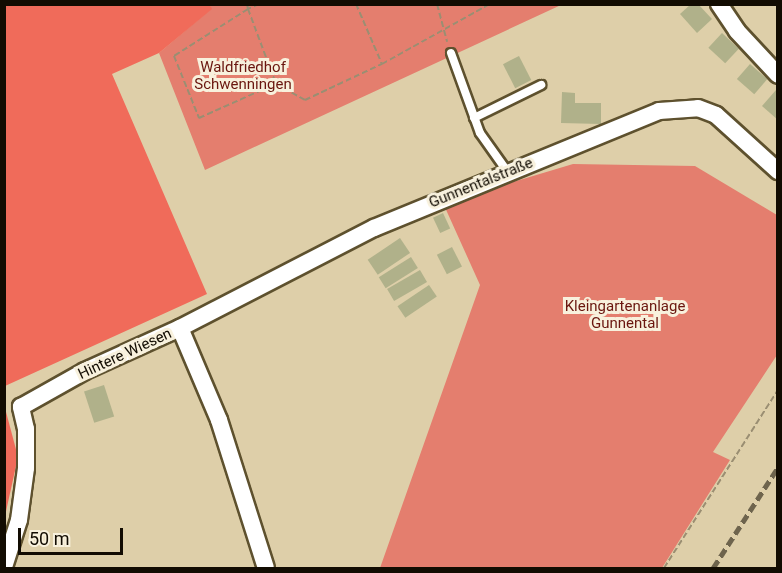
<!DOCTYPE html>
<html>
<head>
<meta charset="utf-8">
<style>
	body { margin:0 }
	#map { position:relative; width:782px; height:573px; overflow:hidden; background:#decfa9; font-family:Roboto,sans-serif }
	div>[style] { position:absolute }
	.green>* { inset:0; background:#e47e6e }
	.forest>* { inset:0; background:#f06b5a }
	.building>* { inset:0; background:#b0b18a; transform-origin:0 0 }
	.path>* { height:2px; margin-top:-1px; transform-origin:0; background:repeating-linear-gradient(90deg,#9a8e72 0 6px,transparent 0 9px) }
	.roads { filter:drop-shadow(2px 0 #5e512e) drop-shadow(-2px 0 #5e512e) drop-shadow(0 2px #5e512e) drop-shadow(0 -2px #5e512e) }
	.lane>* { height:8px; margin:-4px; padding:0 4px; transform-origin:4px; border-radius:4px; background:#fff }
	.street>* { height:16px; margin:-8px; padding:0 8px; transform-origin:8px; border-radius:8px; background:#fff }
	.rail>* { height:4.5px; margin-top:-2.25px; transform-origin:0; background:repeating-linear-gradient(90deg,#6e644d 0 9px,transparent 0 13.5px) }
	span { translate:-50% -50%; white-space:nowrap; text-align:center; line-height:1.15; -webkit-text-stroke:6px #f8f1dd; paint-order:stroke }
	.park-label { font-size:15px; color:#6a160f }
	.street-label { font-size:15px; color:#120c02 }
	.frame { position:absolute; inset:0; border:6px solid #120c02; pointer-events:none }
	.scale { position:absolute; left:18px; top:528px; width:105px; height:27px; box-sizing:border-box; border:3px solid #120c02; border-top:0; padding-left:8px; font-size:18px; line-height:21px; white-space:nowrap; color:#120c02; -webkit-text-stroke:4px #f8f1dd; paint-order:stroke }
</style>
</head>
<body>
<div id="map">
	<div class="green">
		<i style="clip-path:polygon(210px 5px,561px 5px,205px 170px,159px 53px,211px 9px)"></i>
		<i style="clip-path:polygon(573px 164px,695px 166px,777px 215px,777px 355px,713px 452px,730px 460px,662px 568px,380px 568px,480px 285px,443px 203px)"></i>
	</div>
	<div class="forest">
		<i style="clip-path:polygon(210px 5px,212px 9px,159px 53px,112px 74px,207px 294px,5px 386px,5px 5px)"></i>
		<i style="clip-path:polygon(5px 408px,18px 457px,5px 516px)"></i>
	</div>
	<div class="building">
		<i style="clip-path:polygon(691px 4px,698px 4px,712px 19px,697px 33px,680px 14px)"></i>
		<i style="left:722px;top:33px;width:23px;height:20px;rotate:43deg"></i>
		<i style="left:519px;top:56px;width:27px;height:18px;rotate:63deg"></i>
		<i style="left:750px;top:64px;width:23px;height:20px;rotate:41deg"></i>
		<i style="clip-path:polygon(776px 90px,778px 92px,778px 120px,762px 106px)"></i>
		<i style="clip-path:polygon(562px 92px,575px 93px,575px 103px,601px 103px,601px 124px,561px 123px)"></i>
		<i style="left:443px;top:213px;width:17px;height:11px;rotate:65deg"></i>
		<i style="left:400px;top:238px;width:18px;height:39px;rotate:56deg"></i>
		<i style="left:452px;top:247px;width:22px;height:17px;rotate:63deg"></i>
		<i style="left:411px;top:257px;width:13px;height:38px;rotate:58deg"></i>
		<i style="left:420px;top:270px;width:14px;height:38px;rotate:60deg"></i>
		<i style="left:429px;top:285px;width:14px;height:38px;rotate:56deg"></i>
		<i style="left:104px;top:385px;width:33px;height:21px;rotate:72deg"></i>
	</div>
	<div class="path">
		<i style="left:247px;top:4px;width:5px;rotate:79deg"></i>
		<i style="left:248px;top:9px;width:88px;rotate:147.6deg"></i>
		<i style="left:174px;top:56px;width:67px;rotate:68deg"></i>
		<i style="left:199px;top:118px;width:83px;rotate:-24.1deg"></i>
		<i style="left:259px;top:4px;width:12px;rotate:156deg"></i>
		<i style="left:248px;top:9px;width:80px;rotate:69.5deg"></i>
		<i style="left:276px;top:84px;width:33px;rotate:29deg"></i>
		<i style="left:305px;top:100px;width:85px;rotate:-25.1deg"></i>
		<i style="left:382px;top:64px;width:124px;rotate:-29.1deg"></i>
		<i style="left:356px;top:4px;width:65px;rotate:66.6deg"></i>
		<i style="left:437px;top:4px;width:39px;rotate:75deg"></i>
		<i style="left:664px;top:568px;width:211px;rotate:-57.4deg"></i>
	</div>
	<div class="roads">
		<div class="lane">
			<i style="left:451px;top:53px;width:85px;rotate:70.1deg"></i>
			<i style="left:480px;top:133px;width:47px;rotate:54.6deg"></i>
			<i style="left:474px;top:118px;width:75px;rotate:-26.2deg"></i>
		</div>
		<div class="street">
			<i style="left:719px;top:4px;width:32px;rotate:56deg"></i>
			<i style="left:737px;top:31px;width:60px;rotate:47deg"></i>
			<i style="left:180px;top:328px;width:100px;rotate:67deg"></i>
			<i style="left:219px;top:420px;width:155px;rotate:72.4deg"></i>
			<i style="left:4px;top:567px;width:49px;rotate:-72.3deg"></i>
			<i style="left:19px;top:520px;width:52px;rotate:-82.3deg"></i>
			<i style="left:26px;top:468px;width:39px;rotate:-90deg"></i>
			<i style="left:26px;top:429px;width:23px;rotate:-103deg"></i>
			<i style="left:21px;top:407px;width:73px;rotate:-29.4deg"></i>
			<i style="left:85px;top:371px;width:104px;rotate:-24.4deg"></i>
			<i style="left:180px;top:328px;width:218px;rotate:-27.3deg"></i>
			<i style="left:374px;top:228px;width:308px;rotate:-22.3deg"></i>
			<i style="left:659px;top:111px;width:39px;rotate:-4deg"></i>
			<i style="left:698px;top:108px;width:19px;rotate:21deg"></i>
			<i style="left:716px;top:115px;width:84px;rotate:42.1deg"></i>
		</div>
	</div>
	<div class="rail">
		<i style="left:713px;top:568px;width:120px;rotate:-57.2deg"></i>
	</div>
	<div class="park-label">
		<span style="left:243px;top:76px">Waldfriedhof<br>Schwenningen</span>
		<span style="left:625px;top:315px">Kleingartenanlage<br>Gunnental</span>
	</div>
	<div class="street-label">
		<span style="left:481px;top:183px;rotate:-22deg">Gunnentalstraße</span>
		<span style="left:125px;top:354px;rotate:-25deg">Hintere Wiesen</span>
	</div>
	<div class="frame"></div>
	<div class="scale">50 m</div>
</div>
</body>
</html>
